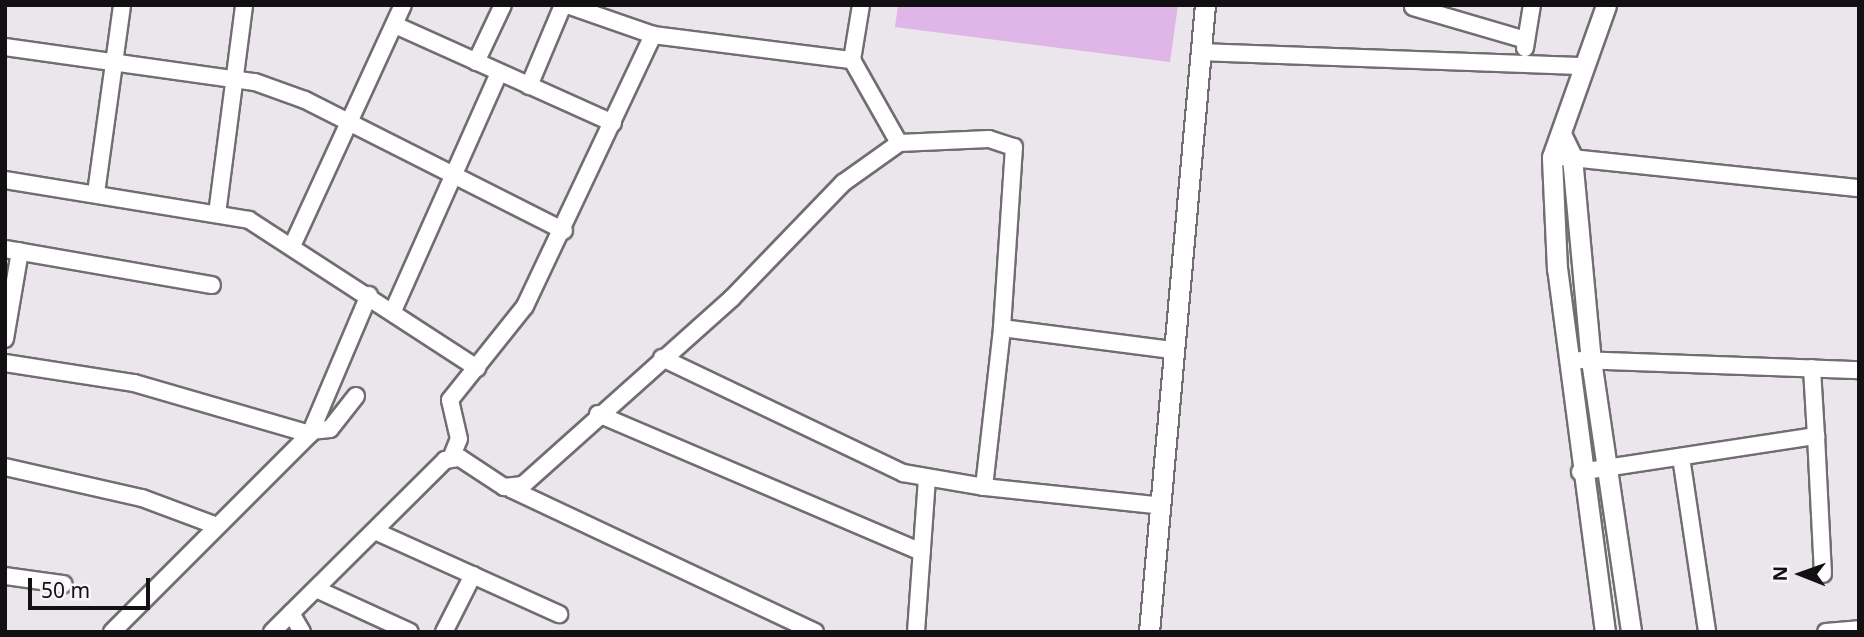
<!DOCTYPE html>
<html>
<head>
<meta charset="utf-8">
<style>
	body { margin:0 }
	#map { position:relative; width:1864px; height:637px; overflow:hidden; background:#eae6eb; font-family:"Noto Sans",sans-serif }
	div>[style] { position:absolute }
	.green>* { inset:0; background:#dfb6e7 }
	.roads { filter:drop-shadow(2px 0 #716d72) drop-shadow(-2px 0 #716d72) drop-shadow(0 2px #716d72) drop-shadow(0 -2px #716d72) }
	.minor>* { height:16px; margin:-8px; padding:0 8px; transform-origin:8px; border-radius:8px; background:#fff }
	.tertiary>* { height:19px; margin:-9.5px; padding:0 9.5px; transform-origin:9.5px; border-radius:9.5px; background:#fff }
	span { translate:-50% -50%; white-space:nowrap; text-align:center; line-height:1.15; -webkit-text-stroke:6px #f8f4f9; paint-order:stroke }
	.frame { position:absolute; inset:0; border:7px solid #121012; pointer-events:none }
	.north { position:absolute; left:1766px; top:539px; width:70px; height:70px; -webkit-text-stroke:5px #f8f4f9; paint-order:stroke; rotate:271deg; font-size:19px; font-weight:700; line-height:28px; text-align:center; color:#121012 }
	.north::after { content:''; display:block; margin:auto; width:24px; height:32px; background:#121012; clip-path:polygon(50% 0,100% 100%,50% 72%,0 100%) }
	.scale { position:absolute; left:28px; top:578px; width:122px; height:32px; box-sizing:border-box; border:4px solid #121012; border-top:0; padding-left:9px; font-size:21px; line-height:24px; white-space:nowrap; color:#121012; -webkit-text-stroke:5px #f8f4f9; paint-order:stroke }
</style>
</head>
<body>
<div id="map">
	<div class="green">
		<i style="clip-path:polygon(898px 5px,1178px 5px,1170px 62px,895px 27px)"></i>
	</div>
	<div class="roads">
		<div class="minor">
			<i style="left:567px;top:5px;width:91px;rotate:19.2deg"></i>
			<i style="left:653px;top:35px;width:201px;rotate:7.2deg"></i>
			<i style="left:852px;top:60px;width:95px;rotate:60.5deg"></i>
			<i style="left:1413px;top:7px;width:118px;rotate:16.3deg"></i>
			<i style="left:395px;top:25px;width:239px;rotate:24.2deg"></i>
			<i style="left:5px;top:47px;width:252px;rotate:8deg"></i>
			<i style="left:255px;top:82px;width:53px;rotate:19.8deg"></i>
			<i style="left:305px;top:100px;width:290px;rotate:26.8deg"></i>
			<i style="left:1525px;top:48px;width:44px;rotate:-80.8deg"></i>
			<i style="left:1200px;top:52px;width:385px;rotate:2.1deg"></i>
			<i style="left:852px;top:60px;width:56px;rotate:-80.7deg"></i>
			<i style="left:476px;top:62px;width:63px;rotate:-64.7deg"></i>
			<i style="left:529px;top:86px;width:88px;rotate:-67.2deg"></i>
			<i style="left:1562px;top:157px;width:299px;rotate:6deg"></i>
			<i style="left:5px;top:180px;width:247px;rotate:9.3deg"></i>
			<i style="left:249px;top:220px;width:272px;rotate:33deg"></i>
			<i style="left:96px;top:193px;width:190px;rotate:-82.1deg"></i>
			<i style="left:217px;top:214px;width:211px;rotate:-82.6deg"></i>
			<i style="left:293px;top:244px;width:263px;rotate:-65.3deg"></i>
			<i style="left:5px;top:249px;width:210px;rotate:9.9deg"></i>
			<i style="left:393px;top:311px;width:261px;rotate:-66deg"></i>
			<i style="left:5px;top:339px;width:89px;rotate:-80.3deg"></i>
			<i style="left:662px;top:358px;width:267px;rotate:25.5deg"></i>
			<i style="left:903px;top:473px;width:82px;rotate:9.8deg"></i>
			<i style="left:984px;top:487px;width:160px;rotate:-83.5deg"></i>
			<i style="left:1580px;top:360px;width:279px;rotate:2.1deg"></i>
			<i style="left:5px;top:363px;width:131px;rotate:8.8deg"></i>
			<i style="left:134px;top:383px;width:183px;rotate:16.2deg"></i>
			<i style="left:310px;top:434px;width:280px;rotate:135deg"></i>
			<i style="left:598px;top:414px;width:352px;rotate:23.1deg"></i>
			<i style="left:311px;top:431px;width:19px;rotate:-6deg"></i>
			<i style="left:330px;top:429px;width:42px;rotate:-51.8deg"></i>
			<i style="left:310px;top:434px;width:151px;rotate:-67deg"></i>
			<i style="left:1816px;top:436px;width:138px;rotate:87.1deg"></i>
			<i style="left:452px;top:456px;width:18px;rotate:-68deg"></i>
			<i style="left:459px;top:439px;width:40px;rotate:-103deg"></i>
			<i style="left:450px;top:400px;width:120px;rotate:-51.4deg"></i>
			<i style="left:525px;top:306px;width:300px;rotate:-64.7deg"></i>
			<i style="left:1681px;top:457px;width:177px;rotate:81.5deg"></i>
			<i style="left:5px;top:467px;width:140px;rotate:12.8deg"></i>
			<i style="left:142px;top:498px;width:80px;rotate:20.5deg"></i>
			<i style="left:1580px;top:472px;width:239px;rotate:-8.7deg"></i>
			<i style="left:1816px;top:436px;width:68px;rotate:-93.4deg"></i>
			<i style="left:984px;top:487px;width:173px;rotate:6deg"></i>
			<i style="left:511px;top:489px;width:336px;rotate:25.2deg"></i>
			<i style="left:377px;top:532px;width:200px;rotate:24.3deg"></i>
			<i style="left:5px;top:576px;width:59px;rotate:7.9deg"></i>
			<i style="left:316px;top:589px;width:103px;rotate:24.6deg"></i>
			<i style="left:291px;top:613px;width:22px;rotate:60deg"></i>
			<i style="left:272px;top:632px;width:244px;rotate:-44.8deg"></i>
			<i style="left:445px;top:460px;width:15px;rotate:-8deg"></i>
			<i style="left:460px;top:458px;width:53px;rotate:33.4deg"></i>
			<i style="left:504px;top:487px;width:19px;rotate:-6deg"></i>
			<i style="left:523px;top:485px;width:280px;rotate:-41.8deg"></i>
			<i style="left:732px;top:298px;width:160px;rotate:-46deg"></i>
			<i style="left:843px;top:183px;width:69px;rotate:-35.5deg"></i>
			<i style="left:899px;top:143px;width:90px;rotate:-2.5deg"></i>
			<i style="left:989px;top:139px;width:26px;rotate:18deg"></i>
			<i style="left:1014px;top:147px;width:181px;rotate:93.8deg"></i>
			<i style="left:1002px;top:328px;width:171px;rotate:7.4deg"></i>
			<i style="left:444px;top:632px;width:64px;rotate:-63deg"></i>
			<i style="left:916px;top:632px;width:152px;rotate:-85.9deg"></i>
			<i style="left:1826px;top:632px;width:33px;rotate:-5deg"></i>
		</div>
		<div class="tertiary">
			<i style="left:1561px;top:134px;width:25px;rotate:64deg"></i>
			<i style="left:1572px;top:157px;width:204px;rotate:84.7deg"></i>
			<i style="left:1591px;top:360px;width:275px;rotate:81.6deg"></i>
			<i style="left:1149px;top:632px;width:629px;rotate:-84.9deg"></i>
			<i style="left:1605px;top:632px;width:366px;rotate:-97.5deg"></i>
			<i style="left:1557px;top:269px;width:112px;rotate:-92.6deg"></i>
			<i style="left:1552px;top:157px;width:161px;rotate:-70.4deg"></i>
		</div>
	</div>
	<div class="frame"></div>
	<div class="north">N</div>
	<div class="scale">50 m</div>
</div>
</body>
</html>
